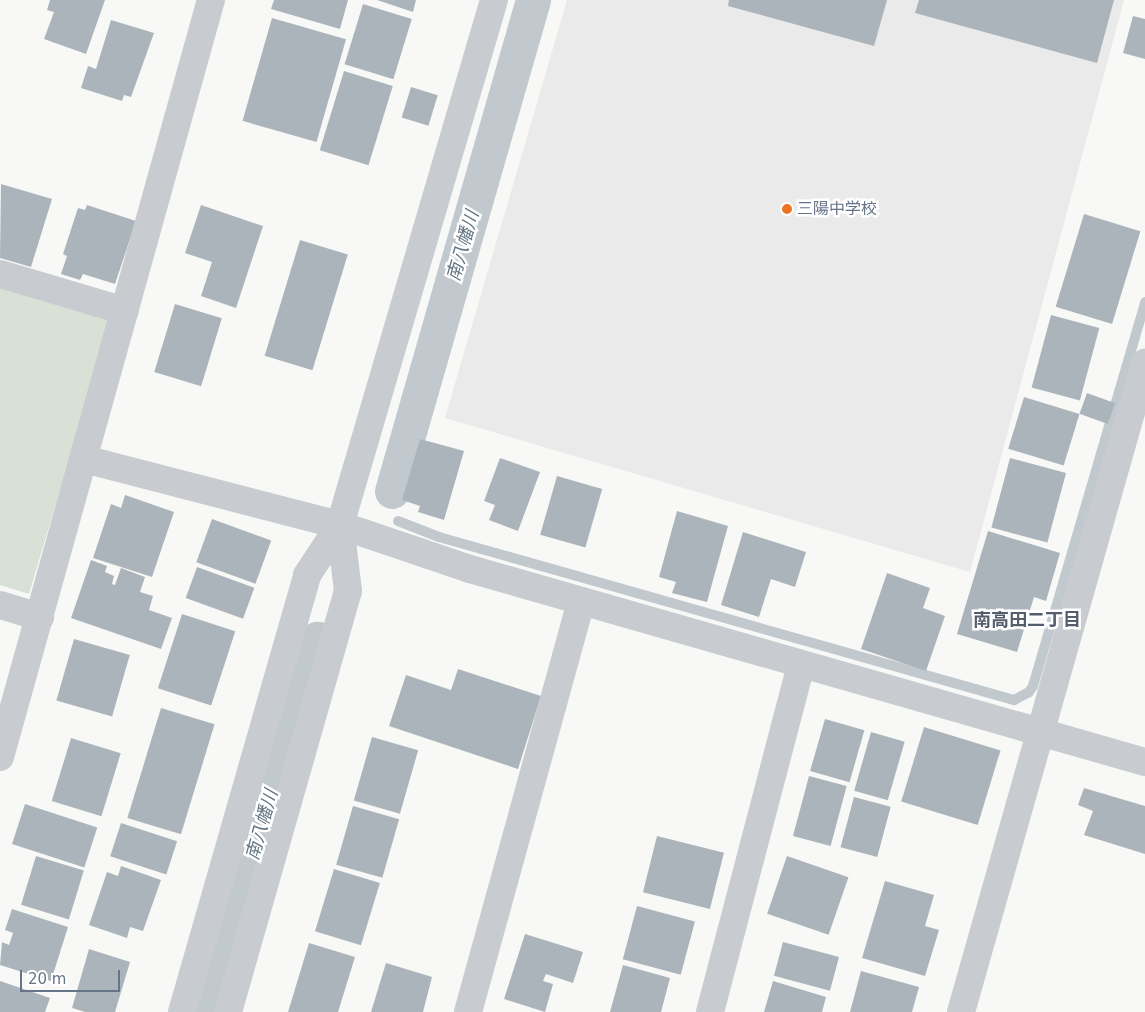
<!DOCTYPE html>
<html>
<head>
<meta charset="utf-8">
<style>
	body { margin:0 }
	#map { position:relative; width:1145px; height:1012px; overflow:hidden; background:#f8f9f6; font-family:"DejaVu Sans","Noto Sans JP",sans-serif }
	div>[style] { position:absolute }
	.built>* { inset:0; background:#e9eae9 }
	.green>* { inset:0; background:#d9e1d7 }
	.stream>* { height:10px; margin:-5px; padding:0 5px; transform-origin:5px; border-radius:5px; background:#c1c9cf }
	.canal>* { height:35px; margin:-17.5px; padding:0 17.5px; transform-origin:17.5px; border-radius:17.5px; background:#c1c9cf }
	.building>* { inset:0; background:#acb4bb; transform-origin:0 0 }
	.street>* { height:28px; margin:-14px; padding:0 14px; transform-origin:14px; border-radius:14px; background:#c8cbcf }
	.dots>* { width:14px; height:14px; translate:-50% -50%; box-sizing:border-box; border:2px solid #fff; border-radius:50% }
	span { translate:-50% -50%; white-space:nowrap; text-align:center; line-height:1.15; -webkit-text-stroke:5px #fff; paint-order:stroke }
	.poi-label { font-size:16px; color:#667489 }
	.left { translate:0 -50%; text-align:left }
	.water-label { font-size:18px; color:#637583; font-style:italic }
	.neighbourhood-label { font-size:18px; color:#555e6d; font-weight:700 }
	.scale { position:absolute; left:20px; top:970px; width:100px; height:22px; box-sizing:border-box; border:2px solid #667489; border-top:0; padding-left:6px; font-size:15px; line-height:18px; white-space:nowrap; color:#667489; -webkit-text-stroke:4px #fff; paint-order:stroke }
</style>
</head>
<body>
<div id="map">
	<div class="built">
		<i style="clip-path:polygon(567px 0,1124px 0,970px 572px,445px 418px)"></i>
	</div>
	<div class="green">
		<i style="clip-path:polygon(0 284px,111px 318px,29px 594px,0 585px)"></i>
	</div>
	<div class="stream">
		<i style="left:398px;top:521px;width:44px;rotate:21.3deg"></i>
		<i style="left:439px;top:537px;width:598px;rotate:15.83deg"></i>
		<i style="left:1014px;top:700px;width:17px;rotate:-28deg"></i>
		<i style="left:1029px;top:692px;width:7px;rotate:-56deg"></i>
		<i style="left:1033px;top:686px;width:400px;rotate:-73.7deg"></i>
	</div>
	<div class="canal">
		<i style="left:392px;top:491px;width:511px;rotate:-73.98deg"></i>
		<i style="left:208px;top:1012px;width:389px;rotate:-73.7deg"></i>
	</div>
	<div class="building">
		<i style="clip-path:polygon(50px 0,105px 0,86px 54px,44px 39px,54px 12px,47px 10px)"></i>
		<i style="clip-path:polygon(274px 0,348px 0,340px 29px,271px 9px)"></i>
		<i style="clip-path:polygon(377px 0,416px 0,413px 12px)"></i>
		<i style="clip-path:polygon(729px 0,887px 0,874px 46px,728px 6px)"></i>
		<i style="clip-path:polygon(919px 0,1114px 0,1097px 63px,915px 13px)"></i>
		<i style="left:363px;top:4px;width:51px;height:63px;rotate:17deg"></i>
		<i style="clip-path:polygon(1133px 16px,1145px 19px,1145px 59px,1123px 53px)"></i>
		<i style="left:272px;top:18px;width:77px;height:107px;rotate:16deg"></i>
		<i style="clip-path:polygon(111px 20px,154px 33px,131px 97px,124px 95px,122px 101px,81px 88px,88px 66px,96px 69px)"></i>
		<i style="left:344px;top:71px;width:51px;height:83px;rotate:17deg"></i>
		<i style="left:411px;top:87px;width:28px;height:32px;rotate:17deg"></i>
		<i style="clip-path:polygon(1px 184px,52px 199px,31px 267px,0 258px)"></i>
		<i style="clip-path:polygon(87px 205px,136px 221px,115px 284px,83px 274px,80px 280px,61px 274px,67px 256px,63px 254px,78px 208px,85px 210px)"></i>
		<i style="clip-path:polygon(201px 205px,263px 226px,236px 308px,201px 296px,212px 262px,185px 253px)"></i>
		<i style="left:1084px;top:214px;width:59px;height:97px;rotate:17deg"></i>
		<i style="left:300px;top:240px;width:50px;height:121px;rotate:17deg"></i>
		<i style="left:175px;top:304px;width:49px;height:71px;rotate:17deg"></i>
		<i style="left:1051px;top:315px;width:50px;height:75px;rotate:15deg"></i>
		<i style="left:1087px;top:393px;width:30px;height:22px;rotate:20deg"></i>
		<i style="left:1024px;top:397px;width:58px;height:54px;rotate:17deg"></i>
		<i style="clip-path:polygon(420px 439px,464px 451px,444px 520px,418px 512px,420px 506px,402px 500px)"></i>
		<i style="clip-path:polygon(500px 458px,540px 472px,518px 531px,489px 520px,495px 505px,484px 501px)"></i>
		<i style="left:1010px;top:458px;width:58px;height:72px;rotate:15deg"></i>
		<i style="left:557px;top:476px;width:47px;height:61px;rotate:16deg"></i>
		<i style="clip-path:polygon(125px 495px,174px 512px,152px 577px,93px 558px,111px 504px,121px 508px)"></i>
		<i style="clip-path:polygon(677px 511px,728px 526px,707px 602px,672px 593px,676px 582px,659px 577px)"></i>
		<i style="left:212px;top:519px;width:63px;height:46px;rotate:20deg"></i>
		<i style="clip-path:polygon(988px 531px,1060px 553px,1046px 601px,1034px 597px,1017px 652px,957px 634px)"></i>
		<i style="clip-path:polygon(743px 532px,806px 552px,795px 587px,771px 579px,759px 617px,721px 605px)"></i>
		<i style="clip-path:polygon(91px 560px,107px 566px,105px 572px,114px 576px,112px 584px,115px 585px,121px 568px,145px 577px,140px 592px,153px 596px,149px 610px,172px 618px,161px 649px,71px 618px)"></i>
		<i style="left:197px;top:567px;width:61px;height:33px;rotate:20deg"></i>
		<i style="clip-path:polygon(887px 573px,930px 588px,923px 608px,945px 616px,926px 671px,861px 649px)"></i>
		<i style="left:182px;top:614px;width:56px;height:78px;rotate:18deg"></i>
		<i style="left:74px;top:639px;width:58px;height:64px;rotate:16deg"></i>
		<i style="clip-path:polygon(458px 669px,541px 696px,518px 769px,389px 726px,406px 675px,451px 690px)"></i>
		<i style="left:161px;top:708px;width:56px;height:115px;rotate:17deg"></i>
		<i style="left:825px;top:719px;width:41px;height:54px;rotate:16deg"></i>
		<i style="left:924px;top:727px;width:80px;height:78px;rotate:17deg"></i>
		<i style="left:871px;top:732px;width:35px;height:61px;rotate:16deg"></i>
		<i style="left:372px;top:737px;width:48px;height:66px;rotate:16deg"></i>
		<i style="left:71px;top:738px;width:52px;height:66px;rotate:17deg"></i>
		<i style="left:809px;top:776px;width:39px;height:62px;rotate:15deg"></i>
		<i style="clip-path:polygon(1084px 788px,1145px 806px,1145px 854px,1084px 835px,1093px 811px,1078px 805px)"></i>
		<i style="left:854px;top:797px;width:38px;height:52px;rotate:15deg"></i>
		<i style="left:25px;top:804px;width:76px;height:42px;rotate:18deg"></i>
		<i style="left:353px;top:806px;width:48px;height:61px;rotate:16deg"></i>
		<i style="left:121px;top:823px;width:59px;height:35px;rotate:18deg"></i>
		<i style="left:657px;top:836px;width:69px;height:58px;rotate:14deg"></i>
		<i style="left:36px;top:856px;width:50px;height:51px;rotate:17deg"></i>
		<i style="left:787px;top:856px;width:65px;height:61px;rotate:19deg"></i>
		<i style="clip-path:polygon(121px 866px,161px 880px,143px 931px,130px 927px,127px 938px,89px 925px,107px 872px,118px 876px)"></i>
		<i style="left:334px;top:869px;width:48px;height:65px;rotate:17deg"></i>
		<i style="clip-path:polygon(885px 881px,934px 895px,925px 926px,939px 930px,925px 976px,862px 958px)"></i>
		<i style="left:637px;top:906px;width:60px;height:55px;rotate:15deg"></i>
		<i style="clip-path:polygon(12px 909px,68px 927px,51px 981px,0 965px,2px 942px,9px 945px,13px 933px,5px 930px)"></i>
		<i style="clip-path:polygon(525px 934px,583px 952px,573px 983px,546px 974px,543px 981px,553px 984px,545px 1012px,504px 999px)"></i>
		<i style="left:783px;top:942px;width:58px;height:35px;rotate:15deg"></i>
		<i style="clip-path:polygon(309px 943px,355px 957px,338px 1012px,288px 1012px)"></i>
		<i style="clip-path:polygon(89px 949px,130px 962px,115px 1012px,85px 1012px,72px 1008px)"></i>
		<i style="clip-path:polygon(386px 963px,432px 977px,423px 1012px,371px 1012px)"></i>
		<i style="clip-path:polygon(623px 965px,670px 978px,661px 1012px,610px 1012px)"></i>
		<i style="clip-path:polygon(861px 971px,919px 987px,912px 1012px,850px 1012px)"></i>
		<i style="clip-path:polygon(0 981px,50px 998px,45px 1012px,0 1012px)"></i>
		<i style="clip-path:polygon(773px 981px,826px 997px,822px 1012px,764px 1012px)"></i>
	</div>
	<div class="street">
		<i style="left:0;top:274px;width:130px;rotate:16.5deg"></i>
		<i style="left:84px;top:459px;width:264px;rotate:14.5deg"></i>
		<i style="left:340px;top:525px;width:137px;rotate:18.7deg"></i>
		<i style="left:470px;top:569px;width:702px;rotate:15.96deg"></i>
		<i style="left:0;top:605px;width:42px;rotate:16.7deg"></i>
		<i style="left:0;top:757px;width:786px;rotate:-74.43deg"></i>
		<i style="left:182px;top:1012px;width:455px;rotate:-74deg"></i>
		<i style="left:307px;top:575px;width:60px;rotate:-56.6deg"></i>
		<i style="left:340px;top:525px;width:547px;rotate:-73.65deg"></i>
		<i style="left:228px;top:1012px;width:438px;rotate:-74.1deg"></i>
		<i style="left:348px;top:591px;width:66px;rotate:-96.9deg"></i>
		<i style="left:468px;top:1012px;width:425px;rotate:-74.6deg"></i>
		<i style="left:710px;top:1012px;width:358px;rotate:-75.3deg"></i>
		<i style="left:961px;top:1012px;width:675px;rotate:-74.17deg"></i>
	</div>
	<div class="dots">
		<i style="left:787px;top:209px;background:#eb7424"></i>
	</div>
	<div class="poi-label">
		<span class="left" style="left:797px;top:209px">三陽中学校</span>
	</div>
	<div class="water-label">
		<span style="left:463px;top:246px;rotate:-74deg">南八幡川</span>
		<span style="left:262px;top:825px;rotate:-74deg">南八幡川</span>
	</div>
	<div class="neighbourhood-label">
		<span style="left:1027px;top:620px">南高田二丁目</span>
	</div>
	<div class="scale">20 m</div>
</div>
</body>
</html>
